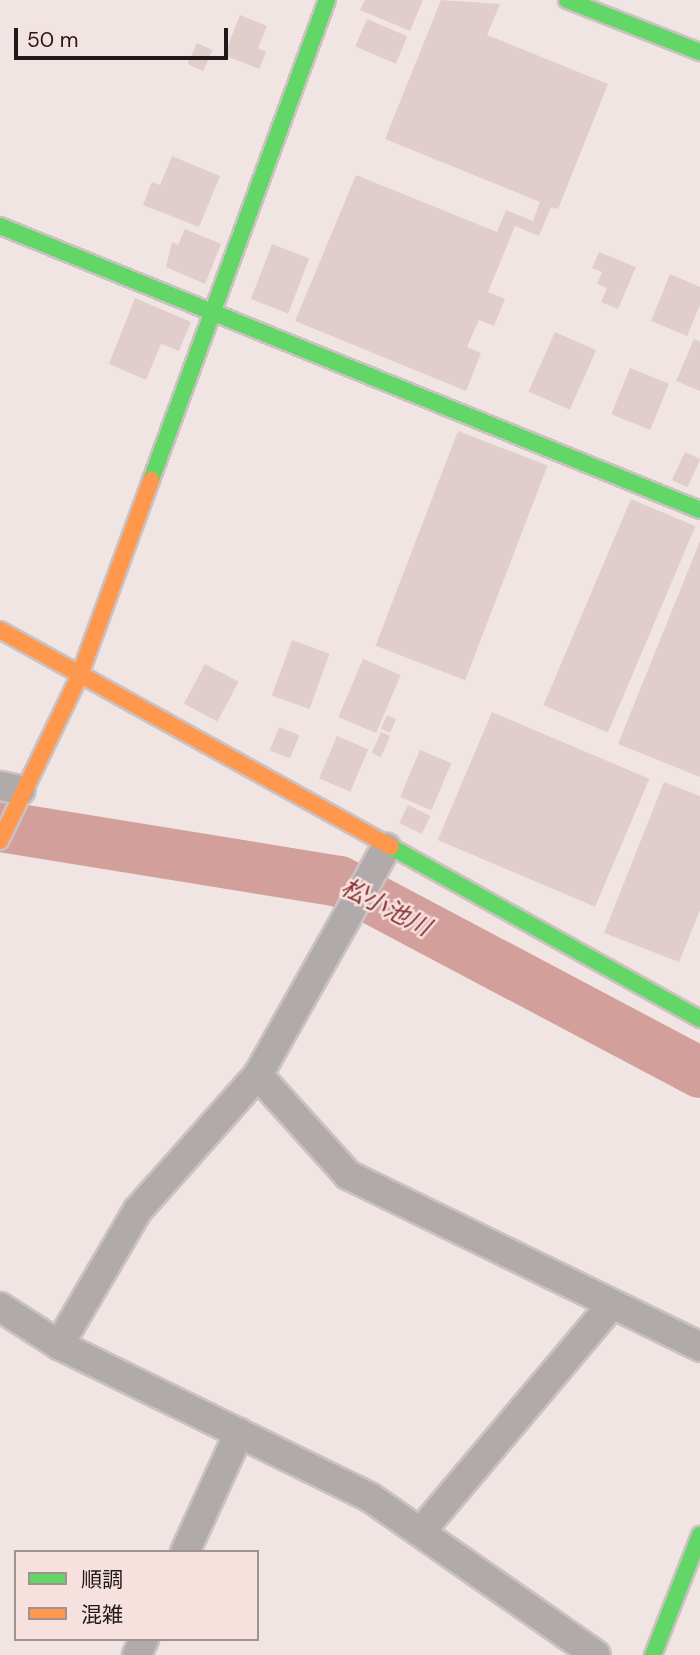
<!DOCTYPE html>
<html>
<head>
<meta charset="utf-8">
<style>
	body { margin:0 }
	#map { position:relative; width:700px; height:1655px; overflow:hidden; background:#f1e5e4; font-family:"DM Sans","Noto Sans JP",sans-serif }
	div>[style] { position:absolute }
	.river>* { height:51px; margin:-25.5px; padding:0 25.5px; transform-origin:25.5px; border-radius:25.5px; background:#d39f9a }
	.building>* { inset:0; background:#e1cdcc; transform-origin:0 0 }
	.roads { filter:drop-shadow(2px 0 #cbc1c0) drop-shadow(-2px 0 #cbc1c0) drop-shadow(0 2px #cbc1c0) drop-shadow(0 -2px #cbc1c0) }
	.street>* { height:28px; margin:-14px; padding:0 14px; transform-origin:14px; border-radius:14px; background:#b0abaa }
	.fast>* { height:16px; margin:-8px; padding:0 8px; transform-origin:8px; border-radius:8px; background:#63d668 }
	.slow>* { height:16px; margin:-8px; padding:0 8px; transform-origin:8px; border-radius:8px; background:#ff974d }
	span { translate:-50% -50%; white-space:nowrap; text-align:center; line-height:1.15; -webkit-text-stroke:5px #f6e1df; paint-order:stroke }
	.water-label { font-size:24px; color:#85302e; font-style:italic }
	.legend { position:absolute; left:14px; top:1550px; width:245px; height:91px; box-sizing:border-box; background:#f6e1df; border:2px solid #a19190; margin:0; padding:9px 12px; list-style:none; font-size:21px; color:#211919 }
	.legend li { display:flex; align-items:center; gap:14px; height:35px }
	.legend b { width:35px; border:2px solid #a19190 }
	.scale { position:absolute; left:14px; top:28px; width:214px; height:32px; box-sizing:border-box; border:4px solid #211919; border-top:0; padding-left:9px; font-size:21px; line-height:24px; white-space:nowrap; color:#211919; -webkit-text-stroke:5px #f6e1df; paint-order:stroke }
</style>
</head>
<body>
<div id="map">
	<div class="river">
		<i style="left:0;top:826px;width:343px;rotate:9.2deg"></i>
		<i style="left:339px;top:881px;width:408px;rotate:27.9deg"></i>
	</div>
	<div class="building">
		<i style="clip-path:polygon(365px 0,423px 0,410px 31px,360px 10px)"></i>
		<i style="clip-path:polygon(441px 0,500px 4px,487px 35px,608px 84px,558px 209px,551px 207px,539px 236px,515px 226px,488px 292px,505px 299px,494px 326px,479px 320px,467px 347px,481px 353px,466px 391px,295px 321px,356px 175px,497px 232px,506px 210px,533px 221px,540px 202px,385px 139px)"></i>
		<i style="clip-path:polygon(240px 15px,267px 26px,258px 48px,266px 52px,259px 69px,224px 55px)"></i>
		<i style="left:367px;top:19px;width:44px;height:30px;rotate:23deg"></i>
		<i style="left:197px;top:43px;width:17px;height:23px;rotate:24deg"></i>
		<i style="clip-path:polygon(172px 156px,220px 176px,199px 227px,143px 205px,152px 182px,160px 185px)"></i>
		<i style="clip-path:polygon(185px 229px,221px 244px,205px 284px,166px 267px,172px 242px,178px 245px)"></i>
		<i style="left:272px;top:244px;width:40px;height:59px;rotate:21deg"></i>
		<i style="clip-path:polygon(599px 252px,636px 267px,618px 309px,601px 302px,607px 288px,597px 284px,602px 272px,592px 268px)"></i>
		<i style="clip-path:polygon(670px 274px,700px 287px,700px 305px,687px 336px,651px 321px)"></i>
		<i style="clip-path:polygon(135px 298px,191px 322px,179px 351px,161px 344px,146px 380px,109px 364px)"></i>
		<i style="left:555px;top:332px;width:45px;height:65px;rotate:24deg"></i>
		<i style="clip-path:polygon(694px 339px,700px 342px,700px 391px,676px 381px)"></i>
		<i style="left:630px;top:368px;width:42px;height:50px;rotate:22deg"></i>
		<i style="left:458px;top:431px;width:96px;height:230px;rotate:21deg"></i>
		<i style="left:685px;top:452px;width:17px;height:31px;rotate:25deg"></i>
		<i style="left:631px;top:499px;width:70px;height:224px;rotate:23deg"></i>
		<i style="clip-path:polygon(700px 541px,700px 777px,618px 744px)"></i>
		<i style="left:292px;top:640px;width:40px;height:59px;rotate:20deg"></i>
		<i style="left:363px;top:659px;width:41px;height:63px;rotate:23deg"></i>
		<i style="left:205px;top:664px;width:38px;height:45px;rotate:28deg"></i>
		<i style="left:492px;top:712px;width:171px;height:139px;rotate:23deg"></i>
		<i style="left:387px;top:715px;width:10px;height:15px;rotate:24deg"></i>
		<i style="left:279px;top:727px;width:22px;height:25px;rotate:22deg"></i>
		<i style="left:381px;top:732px;width:10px;height:23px;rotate:24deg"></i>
		<i style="left:337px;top:736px;width:34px;height:46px;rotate:23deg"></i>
		<i style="left:420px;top:750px;width:34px;height:51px;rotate:23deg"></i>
		<i style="clip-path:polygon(664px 782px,700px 796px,700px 910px,679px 962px,604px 933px)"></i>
		<i style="left:408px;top:805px;width:25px;height:20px;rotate:26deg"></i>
	</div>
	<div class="roads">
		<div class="street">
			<i style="left:0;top:786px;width:21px;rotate:11deg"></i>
			<i style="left:258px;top:1075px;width:135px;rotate:48deg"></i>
			<i style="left:348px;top:1175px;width:392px;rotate:26deg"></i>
			<i style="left:0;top:1307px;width:70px;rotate:32.8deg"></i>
			<i style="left:59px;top:1345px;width:347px;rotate:26.1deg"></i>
			<i style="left:371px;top:1498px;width:274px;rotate:34.9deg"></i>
			<i style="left:59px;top:1345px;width:156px;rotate:-59.7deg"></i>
			<i style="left:138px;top:1210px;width:181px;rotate:-48.4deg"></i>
			<i style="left:258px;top:1075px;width:261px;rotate:-60.6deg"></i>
			<i style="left:422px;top:1530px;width:295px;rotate:-49.9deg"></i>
			<i style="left:185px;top:1552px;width:131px;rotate:-65.6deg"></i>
			<i style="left:137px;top:1655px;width:17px;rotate:-66deg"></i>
		</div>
		<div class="fast">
			<i style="left:567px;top:0;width:143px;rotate:21.4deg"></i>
			<i style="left:0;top:226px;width:755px;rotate:22.08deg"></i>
			<i style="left:151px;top:480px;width:511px;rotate:-69.86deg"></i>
			<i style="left:391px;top:847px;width:354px;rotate:29.1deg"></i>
			<i style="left:653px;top:1655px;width:129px;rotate:-68.6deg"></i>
		</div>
		<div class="slow">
			<i style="left:0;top:630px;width:447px;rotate:29deg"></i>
			<i style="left:0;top:841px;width:182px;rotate:-64.3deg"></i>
			<i style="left:79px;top:677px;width:210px;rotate:-69.9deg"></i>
		</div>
	</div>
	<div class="water-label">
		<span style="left:386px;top:907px;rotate:27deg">松小池川</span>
	</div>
	<ul class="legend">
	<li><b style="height:9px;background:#63d668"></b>順調</li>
	<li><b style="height:9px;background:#ff974d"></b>混雑</li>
	</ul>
	<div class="scale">50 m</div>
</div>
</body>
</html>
